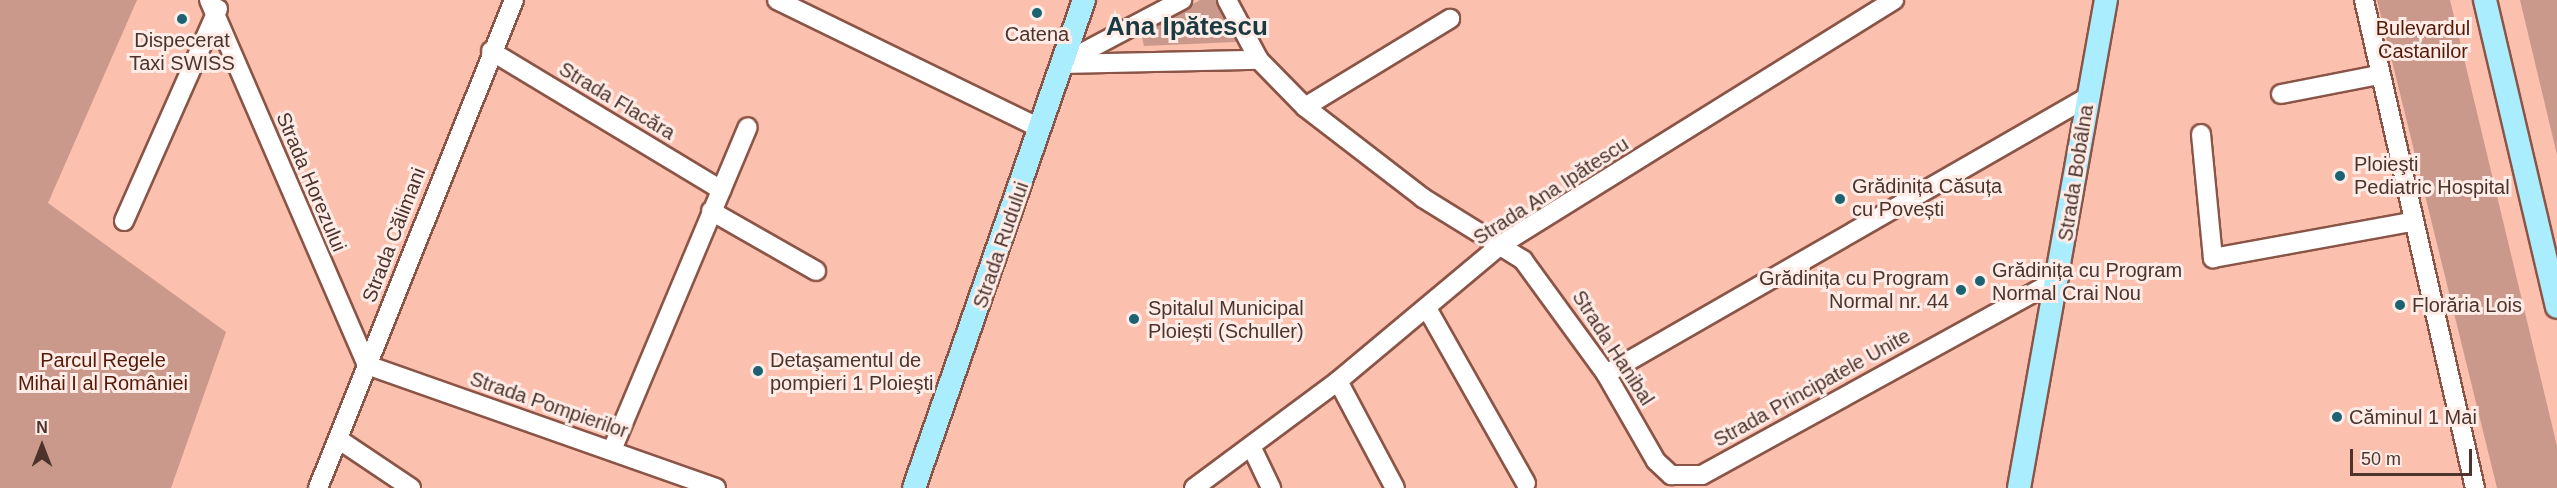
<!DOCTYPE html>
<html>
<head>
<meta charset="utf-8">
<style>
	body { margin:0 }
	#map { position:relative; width:2557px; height:488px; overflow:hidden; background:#fcc0af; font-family:Helvetica,sans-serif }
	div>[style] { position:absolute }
	.green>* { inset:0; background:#ca998b }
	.roads { filter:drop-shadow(2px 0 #8a5547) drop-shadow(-2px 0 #8a5547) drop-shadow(0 2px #8a5547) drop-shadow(0 -2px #8a5547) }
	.minor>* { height:18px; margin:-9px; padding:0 9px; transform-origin:9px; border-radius:9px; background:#fff }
	.major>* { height:22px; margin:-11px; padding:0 11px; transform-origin:11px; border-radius:11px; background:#a9edfe }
	.dots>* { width:16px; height:16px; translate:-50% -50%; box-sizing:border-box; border:3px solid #ffece7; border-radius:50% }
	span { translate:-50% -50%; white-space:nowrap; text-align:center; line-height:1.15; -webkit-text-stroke:6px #ffece7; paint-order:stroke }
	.park-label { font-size:20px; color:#551908 }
	.poi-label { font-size:20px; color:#4c342d }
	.left { translate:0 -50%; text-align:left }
	.right { translate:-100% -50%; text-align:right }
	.street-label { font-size:20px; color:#4c342d }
	.district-label { font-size:26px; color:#1a3a42; font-weight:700 }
	.north { position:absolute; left:12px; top:416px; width:60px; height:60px; -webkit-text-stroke:4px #ffece7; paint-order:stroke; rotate:0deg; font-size:16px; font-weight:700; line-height:24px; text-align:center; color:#4c342d }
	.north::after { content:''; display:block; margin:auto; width:21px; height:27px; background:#4c342d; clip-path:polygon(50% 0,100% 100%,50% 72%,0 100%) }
	.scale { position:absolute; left:2350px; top:449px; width:122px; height:27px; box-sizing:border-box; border:3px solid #4c342d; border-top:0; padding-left:8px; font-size:18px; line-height:21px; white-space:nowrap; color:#4c342d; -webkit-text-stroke:4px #ffece7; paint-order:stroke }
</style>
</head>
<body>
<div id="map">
	<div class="green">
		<i style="clip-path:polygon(0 0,137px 0,48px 203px,226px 332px,171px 488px,0 488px)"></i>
		<i style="clip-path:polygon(1200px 0,1222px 0,1238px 33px,1236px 42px,1144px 46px,1141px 33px)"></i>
		<i style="clip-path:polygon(2377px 0,2450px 0,2557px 446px,2557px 488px,2497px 488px)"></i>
		<i style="clip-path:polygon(2520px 0,2557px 0,2557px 155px)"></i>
	</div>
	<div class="roads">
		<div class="minor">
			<i style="left:209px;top:0;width:398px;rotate:66.6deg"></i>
			<i style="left:777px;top:0;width:292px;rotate:26deg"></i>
			<i style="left:1227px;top:0;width:68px;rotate:61.9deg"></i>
			<i style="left:1259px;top:60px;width:66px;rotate:45.6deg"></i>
			<i style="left:1305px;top:107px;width:149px;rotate:37.6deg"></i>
			<i style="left:1423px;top:198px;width:118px;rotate:31.8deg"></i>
			<i style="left:1523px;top:260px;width:141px;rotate:53.9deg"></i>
			<i style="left:1606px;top:374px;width:100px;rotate:60.1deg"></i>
			<i style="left:1656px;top:461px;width:21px;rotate:43deg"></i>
			<i style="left:1671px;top:475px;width:31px"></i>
			<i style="left:1702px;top:475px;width:407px;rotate:-28.8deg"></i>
			<i style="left:2364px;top:0;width:500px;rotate:77.19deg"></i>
			<i style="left:491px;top:51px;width:269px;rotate:31.1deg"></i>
			<i style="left:1063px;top:63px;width:135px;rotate:-27.9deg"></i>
			<i style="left:1061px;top:64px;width:198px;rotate:-1.2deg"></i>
			<i style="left:2281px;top:94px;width:100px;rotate:-11deg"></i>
			<i style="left:1305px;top:107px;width:170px;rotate:-31.3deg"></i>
			<i style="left:2201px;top:134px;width:125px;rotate:84.5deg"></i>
			<i style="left:2213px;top:258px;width:201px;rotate:-10.3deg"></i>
			<i style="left:711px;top:211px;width:121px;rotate:29.7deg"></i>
			<i style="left:124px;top:221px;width:232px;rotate:-66.1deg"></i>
			<i style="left:1428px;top:310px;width:199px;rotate:60.5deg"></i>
			<i style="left:367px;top:365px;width:370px;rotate:19.4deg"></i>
			<i style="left:1606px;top:374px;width:556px;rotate:-29.89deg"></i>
			<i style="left:1338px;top:381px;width:121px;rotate:62deg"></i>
			<i style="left:338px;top:439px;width:88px;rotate:33.9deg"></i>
			<i style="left:1251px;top:446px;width:47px;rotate:64.5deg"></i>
			<i style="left:612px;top:450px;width:350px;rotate:-67.2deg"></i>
			<i style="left:318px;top:488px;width:526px;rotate:-68.12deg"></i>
			<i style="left:1194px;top:488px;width:179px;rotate:-36.6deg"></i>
			<i style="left:1338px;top:381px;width:214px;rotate:-39.9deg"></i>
			<i style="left:1502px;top:244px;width:462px;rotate:-31.9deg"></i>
		</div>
		<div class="major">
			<i style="left:2485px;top:0;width:315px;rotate:76.8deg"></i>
			<i style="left:914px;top:488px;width:517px;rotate:-70.79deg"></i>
			<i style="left:2019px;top:488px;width:496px;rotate:-79.9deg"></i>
		</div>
	</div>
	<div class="dots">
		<i style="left:1037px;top:13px;background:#1b6272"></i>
		<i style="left:182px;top:19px;background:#1b6272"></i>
		<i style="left:2340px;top:176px;background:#1b6272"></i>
		<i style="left:1840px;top:199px;background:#1b6272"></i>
		<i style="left:1980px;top:281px;background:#1b6272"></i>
		<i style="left:1961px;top:290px;background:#1b6272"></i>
		<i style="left:2400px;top:305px;background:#1b6272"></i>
		<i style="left:1134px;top:319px;background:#1b6272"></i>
		<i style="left:758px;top:371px;background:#1b6272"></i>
		<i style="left:2337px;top:417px;background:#1b6272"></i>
	</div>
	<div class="park-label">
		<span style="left:2423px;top:40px">Bulevardul<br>Castanilor</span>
		<span style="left:103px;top:372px">Parcul Regele<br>Mihai I al României</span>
	</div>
	<div class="poi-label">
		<span style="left:1037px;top:34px">Catena</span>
		<span style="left:182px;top:52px">Dispecerat<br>Taxi SWISS</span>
		<span class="left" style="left:2354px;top:176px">Ploieşti<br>Pediatric Hospital</span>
		<span class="left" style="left:1852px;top:198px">Grădinița Căsuța<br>cu Povești</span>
		<span class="left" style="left:1992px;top:282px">Grădinița cu Program<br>Normal Crai Nou</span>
		<span class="right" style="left:1949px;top:290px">Grădinița cu Program<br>Normal nr. 44</span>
		<span class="left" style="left:2412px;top:305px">Florăria Lois</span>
		<span class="left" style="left:1148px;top:320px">Spitalul Municipal<br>Ploiești (Schuller)</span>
		<span class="left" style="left:770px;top:372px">Detaşamentul de<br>pompieri 1 Ploieşti</span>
		<span class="left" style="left:2349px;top:417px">Căminul 1 Mai</span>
	</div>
	<div class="street-label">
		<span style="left:617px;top:101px;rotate:31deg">Strada Flacăra</span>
		<span style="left:2076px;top:173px;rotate:-81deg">Strada Bobâlna</span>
		<span style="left:311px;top:182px;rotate:67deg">Strada Horezului</span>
		<span style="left:1551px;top:191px;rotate:-33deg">Strada Ana Ipătescu</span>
		<span style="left:394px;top:235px;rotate:-69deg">Strada Călimani</span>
		<span style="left:1001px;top:245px;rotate:-71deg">Strada Rudului</span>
		<span style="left:1613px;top:348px;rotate:57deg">Strada Hanibal</span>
		<span style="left:1812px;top:388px;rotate:-29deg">Strada Principatele Unite</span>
		<span style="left:549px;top:405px;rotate:19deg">Strada Pompierilor</span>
	</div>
	<div class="district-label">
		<span style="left:1187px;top:27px">Ana Ipătescu</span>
	</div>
	<div class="north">N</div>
	<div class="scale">50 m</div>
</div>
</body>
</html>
